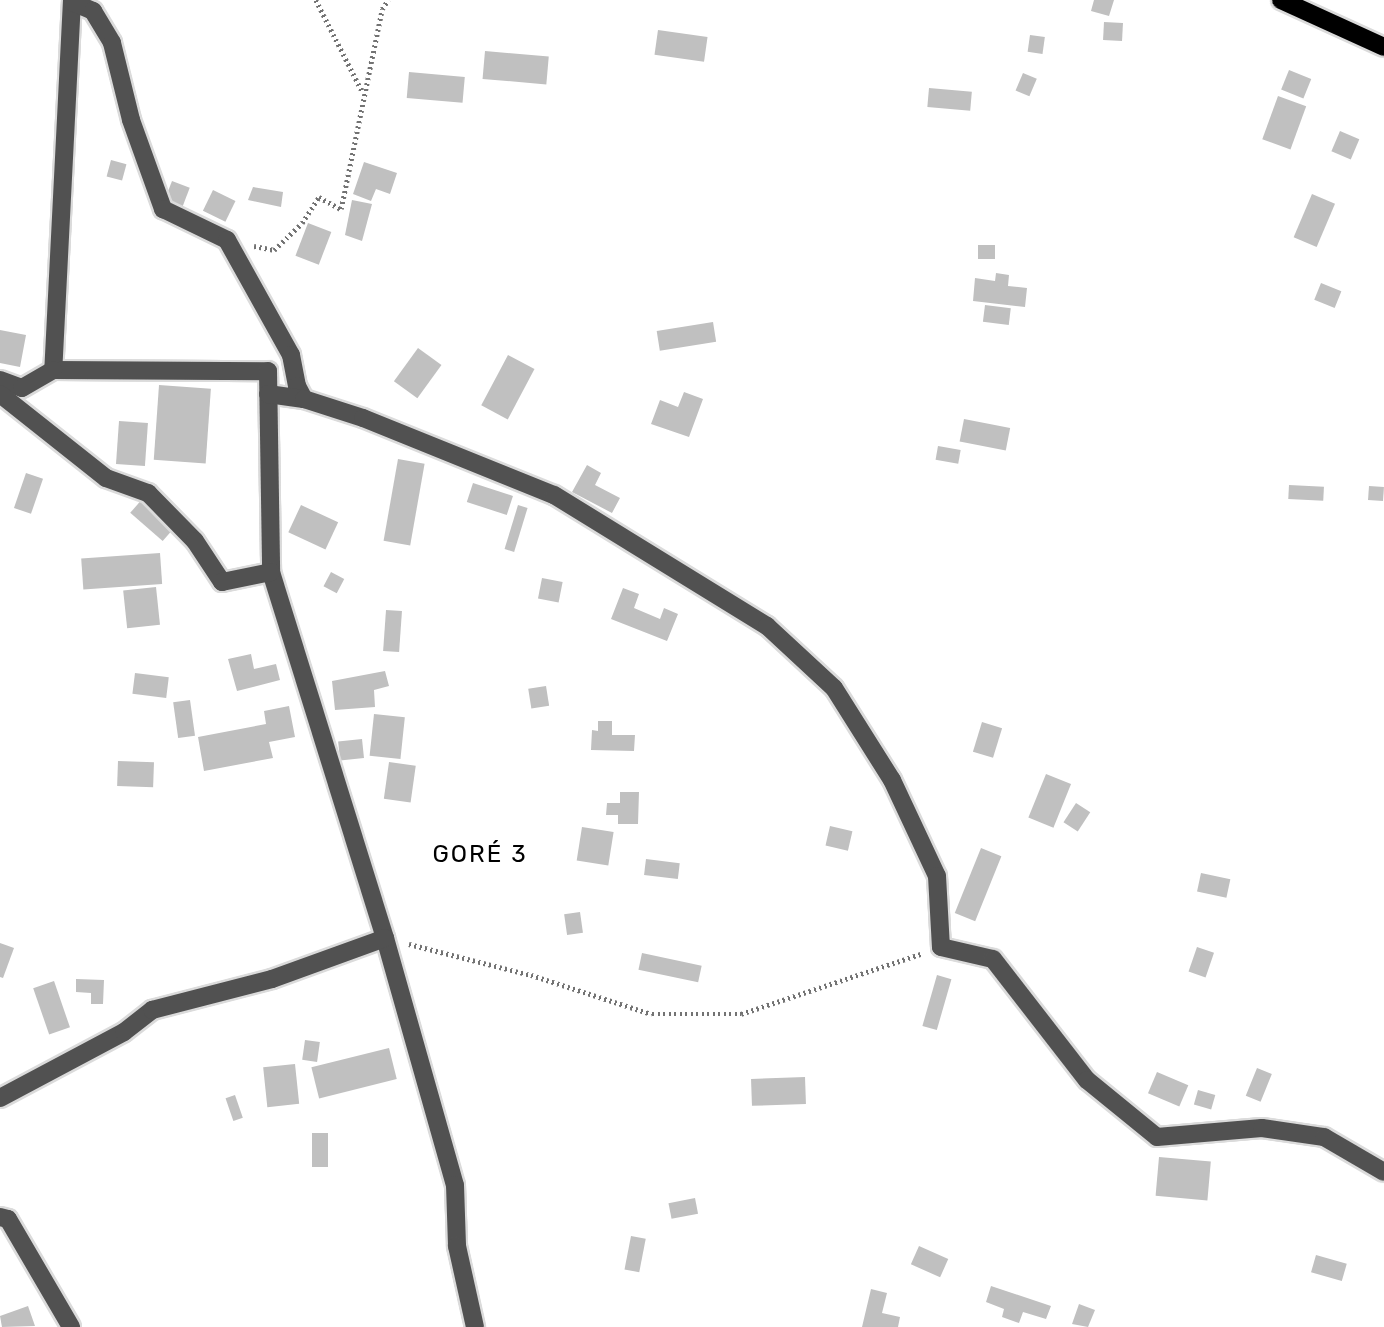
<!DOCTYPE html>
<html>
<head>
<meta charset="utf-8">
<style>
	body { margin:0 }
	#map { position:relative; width:1384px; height:1327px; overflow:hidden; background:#fff; font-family:Rubik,sans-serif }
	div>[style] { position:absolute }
	.building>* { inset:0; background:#c0c0c0; transform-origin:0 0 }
	.path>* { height:4.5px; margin-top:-2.25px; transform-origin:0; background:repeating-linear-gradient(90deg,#737373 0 2px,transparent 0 5.5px) }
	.roads { filter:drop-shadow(2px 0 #dbdbdb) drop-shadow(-2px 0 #dbdbdb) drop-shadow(0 2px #dbdbdb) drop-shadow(0 -2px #dbdbdb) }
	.minor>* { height:18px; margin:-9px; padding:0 9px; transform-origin:9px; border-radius:9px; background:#515151 }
	.major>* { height:18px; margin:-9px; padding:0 9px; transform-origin:9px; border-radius:9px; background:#000 }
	span { translate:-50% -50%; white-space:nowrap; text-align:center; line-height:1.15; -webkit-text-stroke:7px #fff; paint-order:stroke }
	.quarter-label { font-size:24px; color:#000; letter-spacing:2px }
</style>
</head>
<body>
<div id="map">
	<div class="building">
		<i style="clip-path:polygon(1094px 0,1114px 0,1109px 16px,1091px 11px)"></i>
		<i style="left:1104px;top:22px;width:19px;height:18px;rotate:3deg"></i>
		<i style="left:658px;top:30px;width:50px;height:25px;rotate:8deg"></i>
		<i style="left:1030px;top:35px;width:15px;height:17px;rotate:8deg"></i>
		<i style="left:485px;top:51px;width:64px;height:28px;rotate:5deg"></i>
		<i style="left:1289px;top:70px;width:24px;height:21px;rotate:22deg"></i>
		<i style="left:409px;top:72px;width:56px;height:26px;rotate:5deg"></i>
		<i style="left:1023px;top:73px;width:15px;height:19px;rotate:23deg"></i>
		<i style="left:929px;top:88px;width:43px;height:19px;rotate:5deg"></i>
		<i style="left:1278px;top:96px;width:30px;height:46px;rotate:20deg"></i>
		<i style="left:1340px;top:131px;width:21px;height:22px;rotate:23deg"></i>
		<i style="left:111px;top:160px;width:16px;height:17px;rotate:15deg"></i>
		<i style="clip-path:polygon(364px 162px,397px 173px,390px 194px,376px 189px,371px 201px,353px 194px)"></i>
		<i style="left:172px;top:181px;width:19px;height:21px;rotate:21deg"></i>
		<i style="clip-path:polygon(253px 187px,283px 192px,281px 207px,248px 200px)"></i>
		<i style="left:213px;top:190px;width:25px;height:23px;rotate:26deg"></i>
		<i style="left:1312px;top:194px;width:25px;height:47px;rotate:23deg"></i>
		<i style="clip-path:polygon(352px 200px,372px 204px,362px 241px,345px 235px)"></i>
		<i style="left:308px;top:223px;width:25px;height:35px;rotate:21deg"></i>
		<i style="left:978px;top:245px;width:17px;height:14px"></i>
		<i style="clip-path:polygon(996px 273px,1009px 275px,1008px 286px,1027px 288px,1025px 307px,973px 301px,975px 278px,995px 281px)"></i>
		<i style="left:1321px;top:283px;width:22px;height:18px;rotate:22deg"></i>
		<i style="left:985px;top:305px;width:26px;height:17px;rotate:7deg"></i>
		<i style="left:713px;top:322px;width:20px;height:57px;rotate:81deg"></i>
		<i style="clip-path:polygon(0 330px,26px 335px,20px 367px,0 363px)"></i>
		<i style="left:418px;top:348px;width:29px;height:41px;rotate:36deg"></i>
		<i style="left:508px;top:355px;width:30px;height:57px;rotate:28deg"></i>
		<i style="left:159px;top:385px;width:52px;height:75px;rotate:4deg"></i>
		<i style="clip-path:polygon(684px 392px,703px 399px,689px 437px,651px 424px,660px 400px,678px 407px)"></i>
		<i style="left:964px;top:419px;width:47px;height:23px;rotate:11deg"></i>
		<i style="left:119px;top:421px;width:29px;height:43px;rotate:4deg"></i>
		<i style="left:938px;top:446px;width:23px;height:14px;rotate:10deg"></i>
		<i style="left:398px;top:459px;width:27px;height:83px;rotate:10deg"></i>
		<i style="clip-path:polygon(587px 465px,601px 473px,595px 485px,620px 498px,612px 513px,572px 492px)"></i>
		<i style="left:26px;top:473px;width:18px;height:37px;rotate:19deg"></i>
		<i style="left:473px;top:483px;width:42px;height:20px;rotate:18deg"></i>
		<i style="left:1289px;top:485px;width:35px;height:14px;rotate:3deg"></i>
		<i style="left:1369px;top:486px;width:15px;height:14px;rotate:4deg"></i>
		<i style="left:144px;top:497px;width:43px;height:21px;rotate:41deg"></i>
		<i style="left:301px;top:505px;width:41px;height:30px;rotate:25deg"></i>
		<i style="left:518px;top:505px;width:10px;height:46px;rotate:17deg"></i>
		<i style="left:160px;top:553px;width:31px;height:79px;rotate:86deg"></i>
		<i style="left:331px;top:572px;width:15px;height:16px;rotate:28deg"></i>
		<i style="left:542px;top:578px;width:21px;height:21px;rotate:11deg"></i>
		<i style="left:156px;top:587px;width:38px;height:33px;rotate:84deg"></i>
		<i style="clip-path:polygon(623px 588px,639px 594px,634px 608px,660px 619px,664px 608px,678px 614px,667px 641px,611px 619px)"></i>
		<i style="left:386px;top:610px;width:16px;height:41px;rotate:4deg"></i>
		<i style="clip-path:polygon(251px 654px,254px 669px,276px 664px,280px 680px,237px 691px,228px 659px)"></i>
		<i style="clip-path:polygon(385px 671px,389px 686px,374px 690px,375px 707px,335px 710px,332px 681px)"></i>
		<i style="left:135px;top:673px;width:34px;height:21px;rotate:7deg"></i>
		<i style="left:546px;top:686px;width:20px;height:18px;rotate:81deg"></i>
		<i style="left:190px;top:700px;width:36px;height:17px;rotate:82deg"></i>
		<i style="clip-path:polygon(289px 706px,295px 737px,269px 742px,273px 758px,204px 771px,198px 737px,266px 724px,264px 711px)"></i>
		<i style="left:374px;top:714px;width:31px;height:42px;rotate:6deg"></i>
		<i style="clip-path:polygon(598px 721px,612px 721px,612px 735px,635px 735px,634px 751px,591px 750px,592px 730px,598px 731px)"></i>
		<i style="left:982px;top:722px;width:21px;height:31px;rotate:17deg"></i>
		<i style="left:362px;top:739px;width:19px;height:24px;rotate:84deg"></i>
		<i style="left:118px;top:761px;width:36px;height:25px;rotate:2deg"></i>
		<i style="left:389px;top:762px;width:27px;height:37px;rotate:8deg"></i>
		<i style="left:1046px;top:774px;width:27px;height:47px;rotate:22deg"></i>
		<i style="clip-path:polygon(620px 792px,639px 792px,638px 824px,618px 824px,618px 815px,606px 815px,607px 803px,620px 803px)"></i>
		<i style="left:1076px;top:803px;width:17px;height:23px;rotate:33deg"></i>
		<i style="left:830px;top:826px;width:23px;height:20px;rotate:13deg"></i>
		<i style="left:582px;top:827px;width:32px;height:34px;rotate:9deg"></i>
		<i style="left:981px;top:848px;width:22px;height:70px;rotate:22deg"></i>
		<i style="left:646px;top:859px;width:34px;height:16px;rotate:7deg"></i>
		<i style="left:1201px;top:873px;width:30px;height:19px;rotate:12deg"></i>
		<i style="left:580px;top:912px;width:21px;height:16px;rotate:82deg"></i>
		<i style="clip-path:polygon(0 943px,14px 948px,3px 978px,0 977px)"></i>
		<i style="left:1197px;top:947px;width:18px;height:26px;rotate:19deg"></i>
		<i style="left:642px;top:953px;width:61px;height:17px;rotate:12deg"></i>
		<i style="left:937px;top:975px;width:15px;height:53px;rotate:16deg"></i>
		<i style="clip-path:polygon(76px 979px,104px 980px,103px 1004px,91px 1004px,91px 993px,76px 992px)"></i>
		<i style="left:54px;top:981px;width:49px;height:22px;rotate:71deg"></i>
		<i style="left:305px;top:1040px;width:15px;height:20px;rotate:8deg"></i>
		<i style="left:389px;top:1048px;width:32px;height:80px;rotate:76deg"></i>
		<i style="left:295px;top:1064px;width:40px;height:32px;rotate:84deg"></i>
		<i style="left:1257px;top:1068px;width:16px;height:30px;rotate:22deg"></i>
		<i style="left:1157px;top:1072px;width:34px;height:23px;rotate:23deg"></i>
		<i style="left:805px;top:1077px;width:27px;height:54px;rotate:88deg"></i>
		<i style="left:1198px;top:1090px;width:18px;height:15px;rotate:16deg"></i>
		<i style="left:235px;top:1095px;width:24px;height:10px;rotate:71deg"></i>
		<i style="left:312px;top:1133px;width:16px;height:34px"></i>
		<i style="left:1159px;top:1157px;width:52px;height:39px;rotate:5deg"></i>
		<i style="left:695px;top:1198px;width:16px;height:27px;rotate:79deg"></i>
		<i style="left:631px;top:1236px;width:15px;height:34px;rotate:11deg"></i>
		<i style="left:919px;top:1246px;width:32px;height:20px;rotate:24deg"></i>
		<i style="left:1316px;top:1255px;width:32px;height:18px;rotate:16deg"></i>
		<i style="clip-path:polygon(991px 1286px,1051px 1306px,1046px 1319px,1023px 1312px,1019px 1323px,1002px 1317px,1004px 1309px,986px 1302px)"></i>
		<i style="clip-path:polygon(871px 1289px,887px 1293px,882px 1313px,900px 1317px,898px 1327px,862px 1327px)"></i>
		<i style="clip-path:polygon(1079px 1304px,1095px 1310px,1088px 1327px,1072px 1324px)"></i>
		<i style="clip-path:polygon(28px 1306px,35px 1326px,2px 1327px,0 1316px)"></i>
	</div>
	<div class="path">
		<i style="left:316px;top:0;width:104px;rotate:63.2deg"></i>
		<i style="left:254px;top:246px;width:20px;rotate:11deg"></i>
		<i style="left:274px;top:250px;width:39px;rotate:-44deg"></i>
		<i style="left:302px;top:223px;width:31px;rotate:-57deg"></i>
		<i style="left:319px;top:197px;width:25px;rotate:29deg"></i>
		<i style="left:341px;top:209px;width:204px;rotate:-78.4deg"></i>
		<i style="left:382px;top:9px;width:11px;rotate:-56deg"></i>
		<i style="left:409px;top:944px;width:126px;rotate:14.3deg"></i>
		<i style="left:531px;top:975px;width:127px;rotate:17.9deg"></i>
		<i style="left:652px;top:1014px;width:89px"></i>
		<i style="left:741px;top:1014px;width:192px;rotate:-18.5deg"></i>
	</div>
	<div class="roads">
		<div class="minor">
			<i style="left:72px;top:0;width:370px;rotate:92.9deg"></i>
			<i style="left:53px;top:370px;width:215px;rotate:0.3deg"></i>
			<i style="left:268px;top:371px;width:201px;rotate:89.1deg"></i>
			<i style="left:271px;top:572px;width:383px;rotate:72.7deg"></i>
			<i style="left:385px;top:938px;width:257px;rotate:74.2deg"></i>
			<i style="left:455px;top:1185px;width:61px;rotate:88.1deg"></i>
			<i style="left:457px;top:1246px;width:83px;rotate:77.5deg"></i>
			<i style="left:72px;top:2px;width:23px;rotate:23deg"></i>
			<i style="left:93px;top:11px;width:37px;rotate:59deg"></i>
			<i style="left:112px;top:43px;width:79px;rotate:76.1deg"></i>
			<i style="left:131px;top:120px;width:95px;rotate:70.2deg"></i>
			<i style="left:163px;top:209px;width:71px;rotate:25.8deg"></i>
			<i style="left:227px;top:240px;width:132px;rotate:60.9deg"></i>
			<i style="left:291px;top:355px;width:32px;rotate:79deg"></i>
			<i style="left:297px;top:386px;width:15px;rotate:62deg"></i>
			<i style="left:0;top:380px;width:23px;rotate:20deg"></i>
			<i style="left:22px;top:388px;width:36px;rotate:-30deg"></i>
			<i style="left:0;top:394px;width:135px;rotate:38.4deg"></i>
			<i style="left:106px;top:478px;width:45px;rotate:19.7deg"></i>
			<i style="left:148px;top:493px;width:67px;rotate:45.6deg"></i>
			<i style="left:195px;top:541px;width:49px;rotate:56.6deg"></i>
			<i style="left:222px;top:582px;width:50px;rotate:-11.5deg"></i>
			<i style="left:268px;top:394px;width:36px;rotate:8deg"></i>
			<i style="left:304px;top:399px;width:62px;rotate:17.9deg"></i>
			<i style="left:363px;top:418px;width:206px;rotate:22deg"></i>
			<i style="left:554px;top:495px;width:250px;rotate:31.6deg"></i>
			<i style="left:767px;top:626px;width:91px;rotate:42.8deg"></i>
			<i style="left:834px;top:688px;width:109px;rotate:57.8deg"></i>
			<i style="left:892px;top:780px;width:106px;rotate:64.9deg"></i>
			<i style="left:937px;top:876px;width:71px;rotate:86.8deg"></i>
			<i style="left:941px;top:947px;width:53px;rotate:13deg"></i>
			<i style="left:993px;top:959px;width:153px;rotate:52.2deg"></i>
			<i style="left:1087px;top:1080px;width:90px;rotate:39.2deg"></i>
			<i style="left:1157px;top:1137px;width:105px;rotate:-4.9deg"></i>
			<i style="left:1262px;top:1128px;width:63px;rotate:8.3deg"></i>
			<i style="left:1324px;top:1137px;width:69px;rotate:30.3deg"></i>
			<i style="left:0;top:1098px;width:140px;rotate:-28deg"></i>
			<i style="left:124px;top:1032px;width:36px;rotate:-38deg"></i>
			<i style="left:152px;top:1010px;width:124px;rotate:-14.5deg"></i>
			<i style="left:272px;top:979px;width:120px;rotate:-19.9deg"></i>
			<i style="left:0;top:1217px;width:8px;rotate:14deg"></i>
			<i style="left:8px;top:1219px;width:125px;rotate:59.7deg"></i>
		</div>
		<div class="major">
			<i style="left:1281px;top:0;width:113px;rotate:24.5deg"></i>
		</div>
	</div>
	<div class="quarter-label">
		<span style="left:480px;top:855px">GORÉ 3</span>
	</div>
</div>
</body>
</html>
